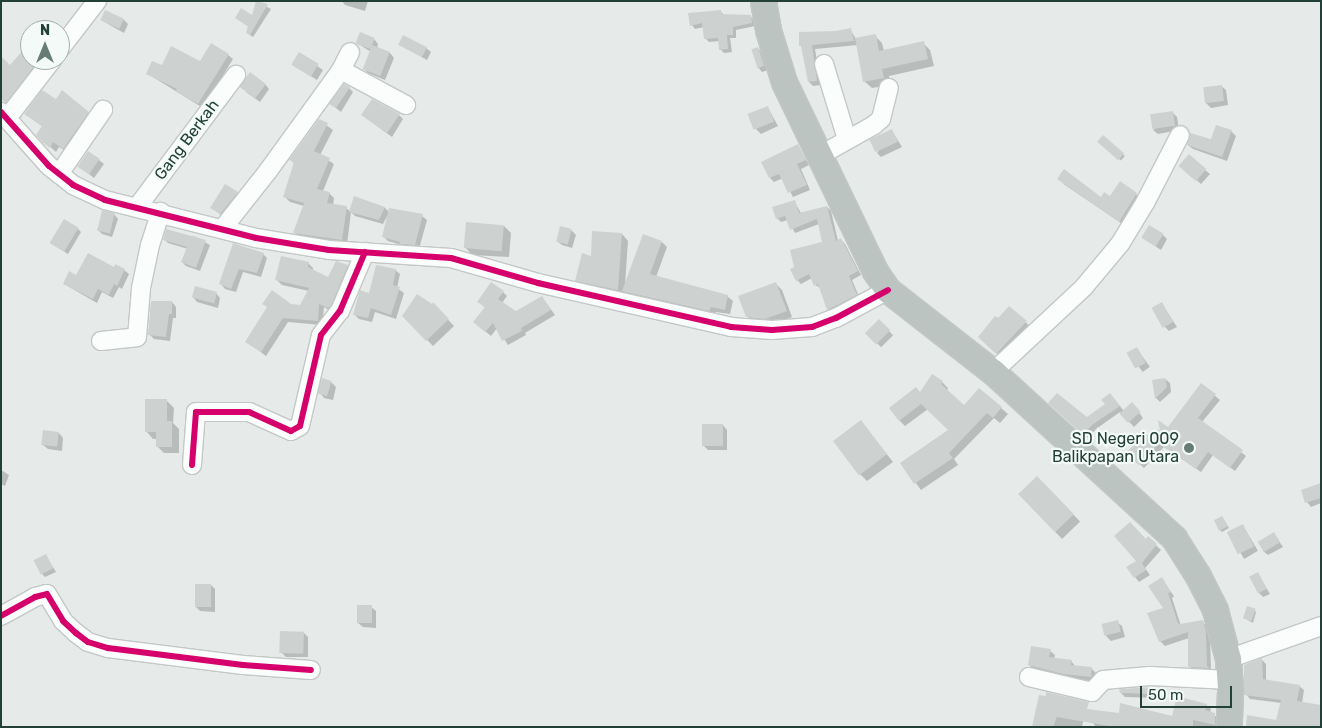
<!DOCTYPE html>
<html>
<head>
<meta charset="utf-8">
<style>
	body { margin:0 }
	#map { position:relative; width:1322px; height:728px; overflow:hidden; background:#e6ebe9; font-family:Rubik,sans-serif }
	div>[style] { position:absolute }
	.shadow>* { inset:0; background:#0003; transform-origin:0 0 }
	.building>* { inset:0; background:#cdd2d0; transform-origin:0 0 }
	.roads { filter:drop-shadow(1px 0 #c3c8c6) drop-shadow(-1px 0 #c3c8c6) drop-shadow(0 1px #c3c8c6) drop-shadow(0 -1px #c3c8c6) }
	.minor>* { height:18px; margin:-9px; padding:0 9px; transform-origin:9px; border-radius:9px; background:#fbfcfc }
	.highway>* { height:25px; margin:-12.5px; padding:0 12.5px; transform-origin:12.5px; border-radius:12.5px; background:#bbc4c1 }
	.cycleway>* { height:6px; margin:-3px; padding:0 3px; transform-origin:3px; border-radius:3px; background:#d6006c }
	.dots>* { width:14px; height:14px; translate:-50% -50%; box-sizing:border-box; border:2px solid #f4faf7; border-radius:50% }
	span { translate:-50% -50%; white-space:nowrap; text-align:center; line-height:1.15; -webkit-text-stroke:4.5px #f4faf7; paint-order:stroke }
	.street-label { font-size:16px; color:#224037 }
	.poi-label { font-size:16px; color:#224037 }
	.right { translate:-100% -50%; text-align:right }
	.frame { position:absolute; inset:0; border:2px solid #224037; pointer-events:none }
	.north { position:absolute; left:20px; top:20px; width:50px; height:50px; box-sizing:border-box; background:#f4faf7; border:1px solid #a0b0aa; border-radius:50%; rotate:0deg; font-size:14px; font-weight:700; line-height:20px; text-align:center; color:#224037 }
	.north::after { content:''; display:block; margin:auto; width:18px; height:22px; background:#677c75; clip-path:polygon(50% 0,100% 100%,50% 72%,0 100%) }
	.scale { position:absolute; left:1140px; top:686px; width:92px; height:22px; box-sizing:border-box; border:2px solid #224037; border-top:0; padding-left:6px; font-size:15px; line-height:18px; white-space:nowrap; color:#224037; -webkit-text-stroke:4px #f4faf7; paint-order:stroke }
</style>
</head>
<body>
<div id="map">
	<div class="shadow">
		<i style="clip-path:polygon(342px 1px,368px 1px,365px 11px,345px 5px)"></i>
		<i style="clip-path:polygon(257px 2px,271px 9px,253px 37px,247px 33px,249px 27px,236px 18px,253px 16px)"></i>
		<i style="clip-path:polygon(721px 12px,724px 15px,750px 16px,754px 20px,755px 26px,736px 30px,736px 38px,730px 38px,732px 52px,724px 53px,720px 49px,720px 41px,709px 42px,705px 38px,704px 27px,695px 29px,692px 25px)"></i>
		<i style="clip-path:polygon(101px 20px,124px 20px,128px 24px,124px 33px)"></i>
		<i style="clip-path:polygon(850px 29px,856px 39px,875px 36px,882px 43px,884px 51px,923px 43px,930px 50px,934px 66px,889px 76px,890px 85px,872px 88px,864px 81px,858px 45px,815px 49px,821px 85px,813px 86px,809px 82px,803px 48px,836px 32px)"></i>
		<i style="clip-path:polygon(374px 39px,378px 44px,377px 48px,390px 53px,394px 58px,385px 80px,368px 73px,364px 69px,371px 52px,357px 43px)"></i>
		<i style="clip-path:polygon(30px 44px,30px 60px,49px 60px,12px 107px,1px 98px,10px 66px)"></i>
		<i style="clip-path:polygon(400px 45px,426px 48px,431px 52px,427px 60px)"></i>
		<i style="clip-path:polygon(758px 48px,762px 53px,768px 70px,762px 72px,758px 67px)"></i>
		<i style="clip-path:polygon(299px 53px,323px 70px,317px 80px,293px 65px)"></i>
		<i style="clip-path:polygon(228px 55px,233px 59px,203px 108px,148px 74px,162px 67px,201px 62px)"></i>
		<i style="clip-path:polygon(265px 84px,269px 89px,260px 102px,246px 92px)"></i>
		<i style="clip-path:polygon(1221px 86px,1226px 90px,1228px 105px,1211px 108px,1206px 103px)"></i>
		<i style="clip-path:polygon(349px 88px,353px 92px,341px 112px,331px 104px)"></i>
		<i style="clip-path:polygon(56px 101px,88px 113px,93px 118px,69px 153px,59px 147px,56px 152px,43px 140px,43px 127px,26px 114px)"></i>
		<i style="clip-path:polygon(768px 108px,778px 126px,761px 134px,756px 129px)"></i>
		<i style="clip-path:polygon(1173px 113px,1177px 117px,1179px 130px,1158px 134px,1153px 130px)"></i>
		<i style="clip-path:polygon(362px 115px,399px 115px,403px 119px,392px 137px)"></i>
		<i style="clip-path:polygon(319px 120px,333px 130px,320px 155px,334px 164px,323px 191px,329px 193px,334px 198px,333px 206px,346px 208px,351px 212px,355px 197px,385px 208px,389px 212px,422px 216px,427px 220px,419px 249px,405px 248px,402px 245px,388px 241px,384px 237px,387px 216px,383px 224px,355px 216px,351px 212px,347px 245px,300px 238px,295px 233px,304px 206px,290px 202px,285px 197px,294px 163px,291px 160px)"></i>
		<i style="clip-path:polygon(892px 131px,902px 147px,881px 157px,877px 153px)"></i>
		<i style="clip-path:polygon(1231px 131px,1236px 136px,1227px 161px,1193px 149px,1188px 145px,1211px 141px)"></i>
		<i style="left:1103px;top:137px;width:29px;height:6px;rotate:41deg"></i>
		<i style="clip-path:polygon(797px 145px,809px 165px,801px 169px,810px 190px,793px 197px,783px 178px,774px 182px,770px 178px)"></i>
		<i style="clip-path:polygon(99px 160px,104px 164px,94px 178px,79px 166px)"></i>
		<i style="clip-path:polygon(1185px 170px,1205px 170px,1210px 174px,1201px 184px)"></i>
		<i style="clip-path:polygon(1062px 183px,1101px 198px,1110px 198px,1120px 183px,1141px 198px,1124px 225px)"></i>
		<i style="clip-path:polygon(237px 193px,242px 197px,225px 218px,212px 208px)"></i>
		<i style="clip-path:polygon(794px 201px,801px 213px,827px 207px,831px 211px,838px 241px,841px 240px,845px 244px,861px 275px,852px 280px,860px 299px,832px 313px,828px 309px,821px 288px,815px 285px,812px 278px,801px 284px,797px 280px,795px 267px,824px 243px,819px 224px,795px 233px,788px 220px,781px 222px,777px 218px)"></i>
		<i style="clip-path:polygon(114px 214px,118px 219px,112px 237px,102px 234px,97px 229px)"></i>
		<i style="clip-path:polygon(504px 226px,511px 233px,509px 257px,472px 255px,465px 247px)"></i>
		<i style="clip-path:polygon(78px 229px,81px 232px,68px 254px,51px 243px)"></i>
		<i style="clip-path:polygon(571px 230px,576px 235px,572px 248px,562px 245px,557px 241px)"></i>
		<i style="clip-path:polygon(622px 234px,628px 241px,625px 285px,662px 242px,667px 247px,656px 277px,727px 296px,733px 301px,730px 314px,716px 312px,714px 315px,629px 295px,625px 291px,624px 295px,583px 286px,576px 280px,592px 257px)"></i>
		<i style="clip-path:polygon(1163px 235px,1167px 239px,1161px 250px,1143px 238px)"></i>
		<i style="clip-path:polygon(193px 236px,210px 245px,200px 271px,186px 266px,182px 262px,188px 249px,168px 243px,164px 239px,192px 238px)"></i>
		<i style="clip-path:polygon(233px 245px,263px 254px,267px 258px,261px 277px,243px 272px,236px 292px,225px 289px,221px 284px)"></i>
		<i style="clip-path:polygon(308px 263px,313px 268px,313px 271px,329px 279px,347px 266px,352px 271px,334px 313px,324px 307px,322px 325px,288px 322px,266px 356px,246px 341px,290px 305px,301px 306px,309px 291px,282px 285px,277px 280px)"></i>
		<i style="clip-path:polygon(114px 269px,124px 270px,129px 274px,122px 289px,119px 287px,113px 298px,102px 292px,97px 303px,64px 284px,76px 276px)"></i>
		<i style="clip-path:polygon(395px 270px,400px 274px,397px 288px,404px 293px,396px 319px,375px 312px,372px 322px,359px 319px,354px 314px)"></i>
		<i style="clip-path:polygon(776px 284px,782px 290px,792px 317px,772px 324px,754px 323px,748px 317px)"></i>
		<i style="clip-path:polygon(503px 292px,507px 296px,502px 303px,516px 313px,542px 297px,555px 315px,525px 333px,526px 335px,508px 345px,497px 328px,491px 336px,479px 326px,486px 308px,483px 306px)"></i>
		<i style="clip-path:polygon(216px 293px,220px 298px,218px 308px,197px 302px,193px 297px)"></i>
		<i style="clip-path:polygon(172px 302px,176px 307px,176px 318px,173px 318px,170px 341px,154px 339px,149px 334px)"></i>
		<i style="clip-path:polygon(433px 304px,454px 326px,433px 346px,404px 316px)"></i>
		<i style="clip-path:polygon(1162px 304px,1177px 327px,1169px 331px,1165px 327px)"></i>
		<i style="left:1009px;top:308px;width:28px;height:42px;rotate:41deg"></i>
		<i style="left:879px;top:321px;width:20px;height:17px;rotate:45deg"></i>
		<i style="left:1137px;top:349px;width:22px;height:9px;rotate:54deg"></i>
		<i style="clip-path:polygon(1165px 379px,1170px 383px,1171px 392px,1160px 402px,1156px 398px,1153px 381px)"></i>
		<i style="clip-path:polygon(331px 382px,336px 387px,333px 400px,324px 398px,320px 393px)"></i>
		<i style="clip-path:polygon(942px 382px,948px 388px,947px 391px,964px 407px,979px 389px,1008px 414px,1000px 423px,994px 418px,954px 459px,958px 465px,921px 490px,901px 463px,950px 430px,928px 409px,905px 426px,899px 420px,920px 393px)"></i>
		<i style="clip-path:polygon(1202px 385px,1220px 400px,1202px 422px,1246px 456px,1235px 471px,1213px 455px,1201px 472px,1164px 447px,1144px 468px,1128px 453px,1168px 429px)"></i>
		<i style="clip-path:polygon(1114px 399px,1124px 411px,1132px 403px,1143px 418px,1134px 427px,1120px 412px,1096px 429px,1088px 438px,1050px 403px,1086px 418px)"></i>
		<i style="clip-path:polygon(167px 401px,174px 408px,173px 423px,179px 429px,179px 453px,164px 453px,157px 446px,157px 439px,153px 439px,146px 431px)"></i>
		<i style="clip-path:polygon(861px 422px,893px 462px,867px 481px,860px 474px)"></i>
		<i style="clip-path:polygon(723px 425px,727px 430px,727px 450px,708px 450px,704px 446px)"></i>
		<i style="clip-path:polygon(59px 433px,63px 438px,62px 451px,48px 449px,43px 445px)"></i>
		<i style="clip-path:polygon(1px 470px,9px 475px,5px 486px,1px 484px)"></i>
		<i style="left:1037px;top:477px;width:62px;height:25px;rotate:46deg"></i>
		<i style="clip-path:polygon(1321px 485px,1321px 503px,1311px 507px,1307px 502px)"></i>
		<i style="clip-path:polygon(1222px 517px,1229px 528px,1222px 532px,1220px 530px)"></i>
		<i style="left:1243px;top:526px;width:29px;height:16px;rotate:59deg"></i>
		<i style="clip-path:polygon(1274px 534px,1283px 547px,1268px 555px,1263px 551px)"></i>
		<i style="clip-path:polygon(1148px 538px,1161px 550px,1145px 568px,1150px 575px,1139px 582px,1128px 568px,1138px 561px)"></i>
		<i style="clip-path:polygon(46px 556px,56px 572px,45px 577px,41px 573px)"></i>
		<i style="clip-path:polygon(1258px 574px,1270px 594px,1263px 597px,1259px 593px)"></i>
		<i style="clip-path:polygon(1161px 579px,1174px 596px,1172px 598px,1181px 626px,1202px 622px,1207px 626px,1210px 638px,1211px 670px,1194px 671px,1190px 667px,1189px 638px,1165px 646px,1161px 642px,1149px 614px,1165px 609px)"></i>
		<i style="clip-path:polygon(211px 585px,215px 589px,215px 612px,200px 611px,196px 607px)"></i>
		<i style="clip-path:polygon(371px 607px,376px 611px,376px 628px,363px 627px,358px 623px)"></i>
		<i style="clip-path:polygon(1254px 610px,1256px 612px,1253px 623px,1244px 618px)"></i>
		<i style="clip-path:polygon(1117px 622px,1122px 626px,1125px 637px,1111px 641px,1106px 636px)"></i>
		<i style="clip-path:polygon(304px 633px,308px 637px,308px 657px,286px 657px,281px 652px)"></i>
		<i style="clip-path:polygon(1050px 651px,1055px 655px,1054px 659px,1071px 661px,1076px 667px,1091px 668px,1096px 673px,1095px 681px,1068px 678px,1034px 669px,1029px 665px)"></i>
		<i style="clip-path:polygon(1262px 660px,1266px 664px,1266px 681px,1299px 686px,1304px 690px,1302px 703px,1321px 727px,1246px 727px,1248px 717px,1277px 721px,1281px 703px,1250px 699px,1246px 694px)"></i>
		<i style="clip-path:polygon(1154px 688px,1159px 693px,1159px 698px,1125px 697px,1121px 693px)"></i>
		<i style="clip-path:polygon(1040px 697px,1086px 706px,1082px 727px,1033px 727px)"></i>
		<i style="clip-path:polygon(1206px 705px,1211px 709px,1210px 713px,1219px 718px,1219px 727px,1096px 727px,1093px 723px,1173px 717px)"></i>
	</div>
	<div class="building">
		<i style="clip-path:polygon(256px 1px,268px 4px,250px 35px,246px 33px,248px 26px,235px 18px,241px 8px,252px 15px)"></i>
		<i style="left:105px;top:10px;width:21px;height:11px;rotate:25deg"></i>
		<i style="clip-path:polygon(721px 10px,721px 14px,751px 15px,752px 23px,733px 27px,733px 35px,727px 35px,728px 49px,719px 50px,718px 38px,704px 39px,702px 23px,690px 26px,688px 13px)"></i>
		<i style="clip-path:polygon(851px 28px,854px 41px,812px 45px,817px 81px,808px 82px,801px 46px,799px 46px,799px 32px,836px 31px)"></i>
		<i style="left:360px;top:32px;width:16px;height:12px;rotate:22deg"></i>
		<i style="clip-path:polygon(876px 34px,879px 51px,924px 41px,928px 59px,882px 69px,884px 78px,863px 82px,855px 38px)"></i>
		<i style="left:403px;top:35px;width:27px;height:11px;rotate:27deg"></i>
		<i style="clip-path:polygon(30px 42px,30px 60px,39px 60px,6px 103px,1px 99px,1px 56px,10px 65px)"></i>
		<i style="clip-path:polygon(211px 43px,229px 54px,198px 104px,175px 91px,177px 89px,146px 74px,152px 61px,162px 65px,171px 46px,200px 61px)"></i>
		<i style="left:372px;top:45px;width:19px;height:26px;rotate:21deg"></i>
		<i style="left:758px;top:47px;width:20px;height:7px;rotate:72deg"></i>
		<i style="left:299px;top:52px;width:23px;height:15px;rotate:31deg"></i>
		<i style="left:250px;top:72px;width:20px;height:18px;rotate:37deg"></i>
		<i style="clip-path:polygon(344px 84px,350px 87px,336px 108px,329px 104px)"></i>
		<i style="left:1222px;top:85px;width:16px;height:19px;rotate:83deg"></i>
		<i style="clip-path:polygon(42px 90px,56px 99px,62px 90px,89px 112px,63px 149px,53px 142px,50px 148px,42px 142px,36px 135px,42px 126px,24px 114px)"></i>
		<i style="clip-path:polygon(372px 99px,400px 114px,387px 133px,361px 115px)"></i>
		<i style="left:768px;top:106px;width:17px;height:22px;rotate:69deg"></i>
		<i style="left:1173px;top:111px;width:15px;height:23px;rotate:82deg"></i>
		<i style="clip-path:polygon(319px 119px,328px 123px,314px 151px,330px 158px,317px 189px,330px 192px,327px 203px,347px 206px,342px 240px,293px 233px,304px 203px,283px 197px,294px 162px,289px 160px)"></i>
		<i style="clip-path:polygon(1216px 125px,1232px 130px,1222px 157px,1187px 145px,1190px 133px,1211px 139px)"></i>
		<i style="left:892px;top:129px;width:14px;height:25px;rotate:65deg"></i>
		<i style="left:1103px;top:135px;width:28px;height:9px;rotate:41deg"></i>
		<i style="clip-path:polygon(798px 144px,806px 160px,797px 164px,807px 185px,788px 193px,779px 174px,769px 178px,761px 162px)"></i>
		<i style="left:88px;top:151px;width:14px;height:19px;rotate:34deg"></i>
		<i style="left:1189px;top:154px;width:23px;height:16px;rotate:41deg"></i>
		<i style="clip-path:polygon(1064px 169px,1101px 197px,1104px 192px,1110px 196px,1120px 181px,1137px 193px,1119px 222px,1057px 179px)"></i>
		<i style="clip-path:polygon(225px 184px,238px 192px,220px 214px,210px 208px)"></i>
		<i style="clip-path:polygon(354px 196px,385px 207px,379px 220px,349px 212px)"></i>
		<i style="clip-path:polygon(795px 200px,799px 213px,827px 206px,836px 241px,841px 238px,858px 271px,849px 276px,857px 295px,827px 310px,818px 284px,814px 286px,809px 274px,796px 281px,790px 269px,794px 267px,790px 250px,822px 242px,817px 219px,790px 230px,785px 216px,776px 219px,772px 207px)"></i>
		<i style="clip-path:polygon(389px 208px,423px 214px,415px 245px,399px 244px,400px 242px,382px 237px)"></i>
		<i style="left:102px;top:210px;width:13px;height:21px;rotate:13deg"></i>
		<i style="left:64px;top:219px;width:17px;height:28px;rotate:31deg"></i>
		<i style="left:466px;top:222px;width:38px;height:26px;rotate:5deg"></i>
		<i style="left:1149px;top:225px;width:17px;height:15px;rotate:31deg"></i>
		<i style="left:560px;top:226px;width:12px;height:16px;rotate:14deg"></i>
		<i style="clip-path:polygon(166px 229px,206px 240px,196px 268px,181px 262px,187px 247px,163px 240px)"></i>
		<i style="clip-path:polygon(592px 231px,622px 233px,618px 290px,575px 281px,582px 253px,591px 256px)"></i>
		<i style="clip-path:polygon(643px 234px,662px 241px,650px 274px,728px 295px,725px 310px,711px 307px,709px 311px,622px 291px)"></i>
		<i style="clip-path:polygon(233px 243px,264px 253px,257px 273px,239px 269px,231px 289px,219px 284px)"></i>
		<i style="clip-path:polygon(88px 253px,114px 267px,115px 264px,125px 269px,117px 286px,114px 284px,109px 295px,98px 289px,93px 299px,63px 284px,69px 271px,76px 275px)"></i>
		<i style="clip-path:polygon(281px 256px,309px 262px,308px 267px,328px 277px,336px 261px,348px 265px,331px 306px,328px 308px,319px 304px,318px 321px,283px 318px,261px 352px,245px 342px,267px 307px,262px 304px,272px 290px,291px 304px,300px 305px,309px 288px,275px 280px)"></i>
		<i style="clip-path:polygon(376px 265px,396px 269px,393px 285px,400px 287px,391px 315px,371px 308px,368px 318px,353px 315px,360px 290px,369px 293px)"></i>
		<i style="clip-path:polygon(491px 282px,504px 291px,498px 299px,516px 311px,542px 296px,551px 310px,521px 328px,522px 331px,502px 341px,493px 323px,485px 332px,473px 322px,485px 307px,477px 302px)"></i>
		<i style="clip-path:polygon(776px 282px,787px 311px,765px 319px,746px 317px,738px 296px)"></i>
		<i style="left:195px;top:286px;width:23px;height:12px;rotate:15deg"></i>
		<i style="clip-path:polygon(417px 294px,432px 304px,433px 302px,449px 319px,426px 341px,402px 316px)"></i>
		<i style="clip-path:polygon(151px 301px,172px 301px,172px 314px,169px 314px,166px 337px,148px 335px)"></i>
		<i style="left:1162px;top:302px;width:23px;height:12px;rotate:61deg"></i>
		<i style="clip-path:polygon(1009px 306px,1027px 321px,996px 354px,978px 337px,995px 316px,998px 318px)"></i>
		<i style="left:879px;top:319px;width:16px;height:20px;rotate:45deg"></i>
		<i style="left:1137px;top:347px;width:18px;height:12px;rotate:61deg"></i>
		<i style="clip-path:polygon(932px 374px,943px 381px,941px 384px,964px 405px,979px 388px,1002px 407px,993px 418px,987px 413px,949px 453px,953px 458px,914px 484px,900px 463px,948px 430px,921px 404px,899px 421px,889px 408px,916px 387px,920px 392px)"></i>
		<i style="left:322px;top:378px;width:10px;height:16px;rotate:17deg"></i>
		<i style="clip-path:polygon(1165px 378px,1167px 387px,1155px 399px,1152px 380px)"></i>
		<i style="clip-path:polygon(1201px 383px,1216px 394px,1198px 418px,1243px 450px,1230px 468px,1208px 452px,1196px 469px,1159px 443px,1139px 465px,1126px 453px,1145px 433px,1151px 438px,1158px 429px,1160px 431px,1158px 420px,1168px 427px)"></i>
		<i style="clip-path:polygon(1057px 393px,1087px 417px,1105px 404px,1101px 400px,1110px 393px,1120px 406px,1092px 425px,1083px 435px,1048px 403px)"></i>
		<i style="clip-path:polygon(145px 399px,167px 399px,167px 421px,172px 421px,172px 447px,156px 447px,156px 432px,145px 432px)"></i>
		<i style="left:1132px;top:402px;width:13px;height:17px;rotate:48deg"></i>
		<i style="left:861px;top:420px;width:43px;height:35px;rotate:53deg"></i>
		<i style="left:702px;top:424px;width:21px;height:22px"></i>
		<i style="left:43px;top:430px;width:16px;height:15px;rotate:7deg"></i>
		<i style="left:1037px;top:476px;width:53px;height:26px;rotate:46deg"></i>
		<i style="clip-path:polygon(1321px 483px,1321px 498px,1305px 503px,1301px 490px)"></i>
		<i style="clip-path:polygon(1222px 516px,1228px 526px,1219px 531px,1214px 520px)"></i>
		<i style="clip-path:polygon(1130px 522px,1146px 539px,1148px 536px,1157px 544px,1142px 563px,1146px 570px,1134px 578px,1126px 567px,1136px 561px,1114px 536px)"></i>
		<i style="left:1243px;top:524px;width:25px;height:18px;rotate:64deg"></i>
		<i style="left:1274px;top:532px;width:12px;height:19px;rotate:59deg"></i>
		<i style="left:46px;top:554px;width:16px;height:14px;rotate:63deg"></i>
		<i style="left:1258px;top:572px;width:19px;height:10px;rotate:62deg"></i>
		<i style="clip-path:polygon(1162px 577px,1171px 592px,1168px 593px,1178px 623px,1180px 624px,1203px 620px,1206px 632px,1207px 666px,1210px 668px,1188px 667px,1188px 632px,1159px 642px,1147px 613px,1163px 608px,1148px 586px)"></i>
		<i style="left:195px;top:584px;width:16px;height:23px"></i>
		<i style="left:357px;top:605px;width:15px;height:18px"></i>
		<i style="left:1247px;top:606px;width:9px;height:13px;rotate:18deg"></i>
		<i style="left:1118px;top:620px;width:12px;height:17px;rotate:76deg"></i>
		<i style="left:280px;top:631px;width:24px;height:22px;rotate:2deg"></i>
		<i style="clip-path:polygon(1031px 646px,1051px 649px,1049px 657px,1072px 660px,1071px 665px,1092px 667px,1091px 677px,1063px 674px,1028px 665px)"></i>
		<i style="clip-path:polygon(1262px 658px,1263px 679px,1300px 685px,1297px 701px,1321px 705px,1321px 727px,1246px 727px,1247px 715px,1276px 720px,1281px 700px,1244px 695px,1244px 665px)"></i>
		<i style="clip-path:polygon(1155px 687px,1155px 694px,1120px 693px,1119px 689px)"></i>
		<i style="clip-path:polygon(1046px 692px,1089px 702px,1087px 709px,1119px 713px,1120px 703px,1172px 716px,1177px 696px,1207px 704px,1205px 710px,1215px 713px,1215px 725px,1193px 720px,1193px 727px,1115px 727px,1057px 717px,1053px 727px,1032px 727px,1039px 695px,1046px 696px)"></i>
	</div>
	<div class="roads">
		<div class="minor">
			<i style="left:60px;top:49px;width:61px;rotate:-52.4deg"></i>
			<i style="left:824px;top:64px;width:78px;rotate:73deg"></i>
			<i style="left:341px;top:70px;width:20px;rotate:-63deg"></i>
			<i style="left:1px;top:112px;width:72px;rotate:48.4deg"></i>
			<i style="left:49px;top:166px;width:31px;rotate:38deg"></i>
			<i style="left:73px;top:185px;width:35px;rotate:25deg"></i>
			<i style="left:105px;top:200px;width:156px;rotate:14.1deg"></i>
			<i style="left:256px;top:238px;width:74px;rotate:9.3deg"></i>
			<i style="left:329px;top:250px;width:122px;rotate:3.8deg"></i>
			<i style="left:451px;top:258px;width:91px;rotate:16deg"></i>
			<i style="left:538px;top:283px;width:198px;rotate:12.8deg"></i>
			<i style="left:731px;top:327px;width:41px;rotate:4.2deg"></i>
			<i style="left:772px;top:330px;width:40px;rotate:-4.3deg"></i>
			<i style="left:812px;top:327px;width:26px;rotate:-21deg"></i>
			<i style="left:836px;top:318px;width:59px;rotate:-28.3deg"></i>
			<i style="left:8px;top:117px;width:72px;rotate:-52.3deg"></i>
			<i style="left:819px;top:156px;width:63px;rotate:-29.4deg"></i>
			<i style="left:874px;top:125px;width:9px;rotate:-41deg"></i>
			<i style="left:881px;top:119px;width:32px;rotate:-76deg"></i>
			<i style="left:59px;top:174px;width:78px;rotate:-55.5deg"></i>
			<i style="left:138px;top:206px;width:164px;rotate:-53.2deg"></i>
			<i style="left:223px;top:228px;width:73px;rotate:-51.7deg"></i>
			<i style="left:268px;top:171px;width:125px;rotate:-54.1deg"></i>
			<i style="left:341px;top:70px;width:74px;rotate:28.3deg"></i>
			<i style="left:101px;top:341px;width:36px;rotate:-6deg"></i>
			<i style="left:137px;top:337px;width:49px;rotate:-85.3deg"></i>
			<i style="left:141px;top:288px;width:44px;rotate:-78.2deg"></i>
			<i style="left:150px;top:245px;width:35px;rotate:-72deg"></i>
			<i style="left:993px;top:372px;width:125px;rotate:-43deg"></i>
			<i style="left:1084px;top:287px;width:56px;rotate:-50.1deg"></i>
			<i style="left:1120px;top:244px;width:50px;rotate:-58.8deg"></i>
			<i style="left:1146px;top:201px;width:74px;rotate:-62.7deg"></i>
			<i style="left:192px;top:465px;width:53px;rotate:-85.7deg"></i>
			<i style="left:196px;top:412px;width:53px"></i>
			<i style="left:249px;top:412px;width:46px;rotate:24.3deg"></i>
			<i style="left:291px;top:431px;width:10px;rotate:-29deg"></i>
			<i style="left:300px;top:426px;width:93px;rotate:-77deg"></i>
			<i style="left:321px;top:335px;width:31px;rotate:-52deg"></i>
			<i style="left:340px;top:311px;width:64px;rotate:-67deg"></i>
			<i style="left:1px;top:616px;width:39px;rotate:-29deg"></i>
			<i style="left:35px;top:597px;width:12px;rotate:-14deg"></i>
			<i style="left:47px;top:594px;width:31px;rotate:59deg"></i>
			<i style="left:63px;top:621px;width:18px;rotate:43deg"></i>
			<i style="left:76px;top:633px;width:15px;rotate:37deg"></i>
			<i style="left:88px;top:642px;width:21px;rotate:17deg"></i>
			<i style="left:108px;top:648px;width:136px;rotate:7.2deg"></i>
			<i style="left:243px;top:665px;width:68px;rotate:4.2deg"></i>
			<i style="left:1228px;top:659px;width:99px;rotate:-19.5deg"></i>
			<i style="left:1029px;top:677px;width:65px;rotate:13.4deg"></i>
			<i style="left:1092px;top:692px;width:16px;rotate:-47deg"></i>
			<i style="left:1103px;top:680px;width:47px;rotate:-4.9deg"></i>
			<i style="left:1150px;top:676px;width:80px;rotate:2.9deg"></i>
		</div>
		<div class="highway">
			<i style="left:763px;top:1px;width:29px;rotate:80deg"></i>
			<i style="left:768px;top:30px;width:54px;rotate:72.9deg"></i>
			<i style="left:784px;top:82px;width:210px;rotate:64.3deg"></i>
			<i style="left:875px;top:271px;width:23px;rotate:56deg"></i>
			<i style="left:888px;top:290px;width:133px;rotate:38deg"></i>
			<i style="left:993px;top:372px;width:246px;rotate:42.5deg"></i>
			<i style="left:1174px;top:538px;width:45px;rotate:57.7deg"></i>
			<i style="left:1198px;top:576px;width:38px;rotate:63deg"></i>
			<i style="left:1215px;top:610px;width:51px;rotate:75.1deg"></i>
			<i style="left:1228px;top:659px;width:32px;rotate:86deg"></i>
			<i style="left:1230px;top:691px;width:36px;rotate:92deg"></i>
		</div>
	</div>
	<div class="cycleway">
		<i style="left:1px;top:112px;width:72px;rotate:48.4deg"></i>
		<i style="left:49px;top:166px;width:31px;rotate:38deg"></i>
		<i style="left:73px;top:185px;width:35px;rotate:25deg"></i>
		<i style="left:105px;top:200px;width:156px;rotate:14.1deg"></i>
		<i style="left:256px;top:238px;width:74px;rotate:9.3deg"></i>
		<i style="left:329px;top:250px;width:122px;rotate:3.8deg"></i>
		<i style="left:451px;top:258px;width:91px;rotate:16deg"></i>
		<i style="left:538px;top:283px;width:198px;rotate:12.8deg"></i>
		<i style="left:731px;top:327px;width:41px;rotate:4.2deg"></i>
		<i style="left:772px;top:330px;width:40px;rotate:-4.3deg"></i>
		<i style="left:812px;top:327px;width:26px;rotate:-21deg"></i>
		<i style="left:836px;top:318px;width:59px;rotate:-28.3deg"></i>
		<i style="left:192px;top:465px;width:53px;rotate:-85.7deg"></i>
		<i style="left:196px;top:412px;width:53px"></i>
		<i style="left:249px;top:412px;width:46px;rotate:24.3deg"></i>
		<i style="left:291px;top:431px;width:10px;rotate:-29deg"></i>
		<i style="left:300px;top:426px;width:93px;rotate:-77deg"></i>
		<i style="left:321px;top:335px;width:31px;rotate:-52deg"></i>
		<i style="left:340px;top:311px;width:64px;rotate:-67deg"></i>
		<i style="left:1px;top:616px;width:39px;rotate:-29deg"></i>
		<i style="left:35px;top:597px;width:12px;rotate:-14deg"></i>
		<i style="left:47px;top:594px;width:31px;rotate:59deg"></i>
		<i style="left:63px;top:621px;width:18px;rotate:43deg"></i>
		<i style="left:76px;top:633px;width:15px;rotate:37deg"></i>
		<i style="left:88px;top:642px;width:21px;rotate:17deg"></i>
		<i style="left:108px;top:648px;width:136px;rotate:7.2deg"></i>
		<i style="left:243px;top:665px;width:68px;rotate:4.2deg"></i>
	</div>
	<div class="dots">
		<i style="left:1189px;top:448px;background:#677c75"></i>
	</div>
	<div class="street-label">
		<span style="left:187px;top:140px;rotate:-53deg">Gang Berkah</span>
	</div>
	<div class="poi-label">
		<span class="right" style="left:1179px;top:448px">SD Negeri 009<br>Balikpapan Utara</span>
	</div>
	<div class="frame"></div>
	<div class="north">N</div>
	<div class="scale">50 m</div>
</div>
</body>
</html>
